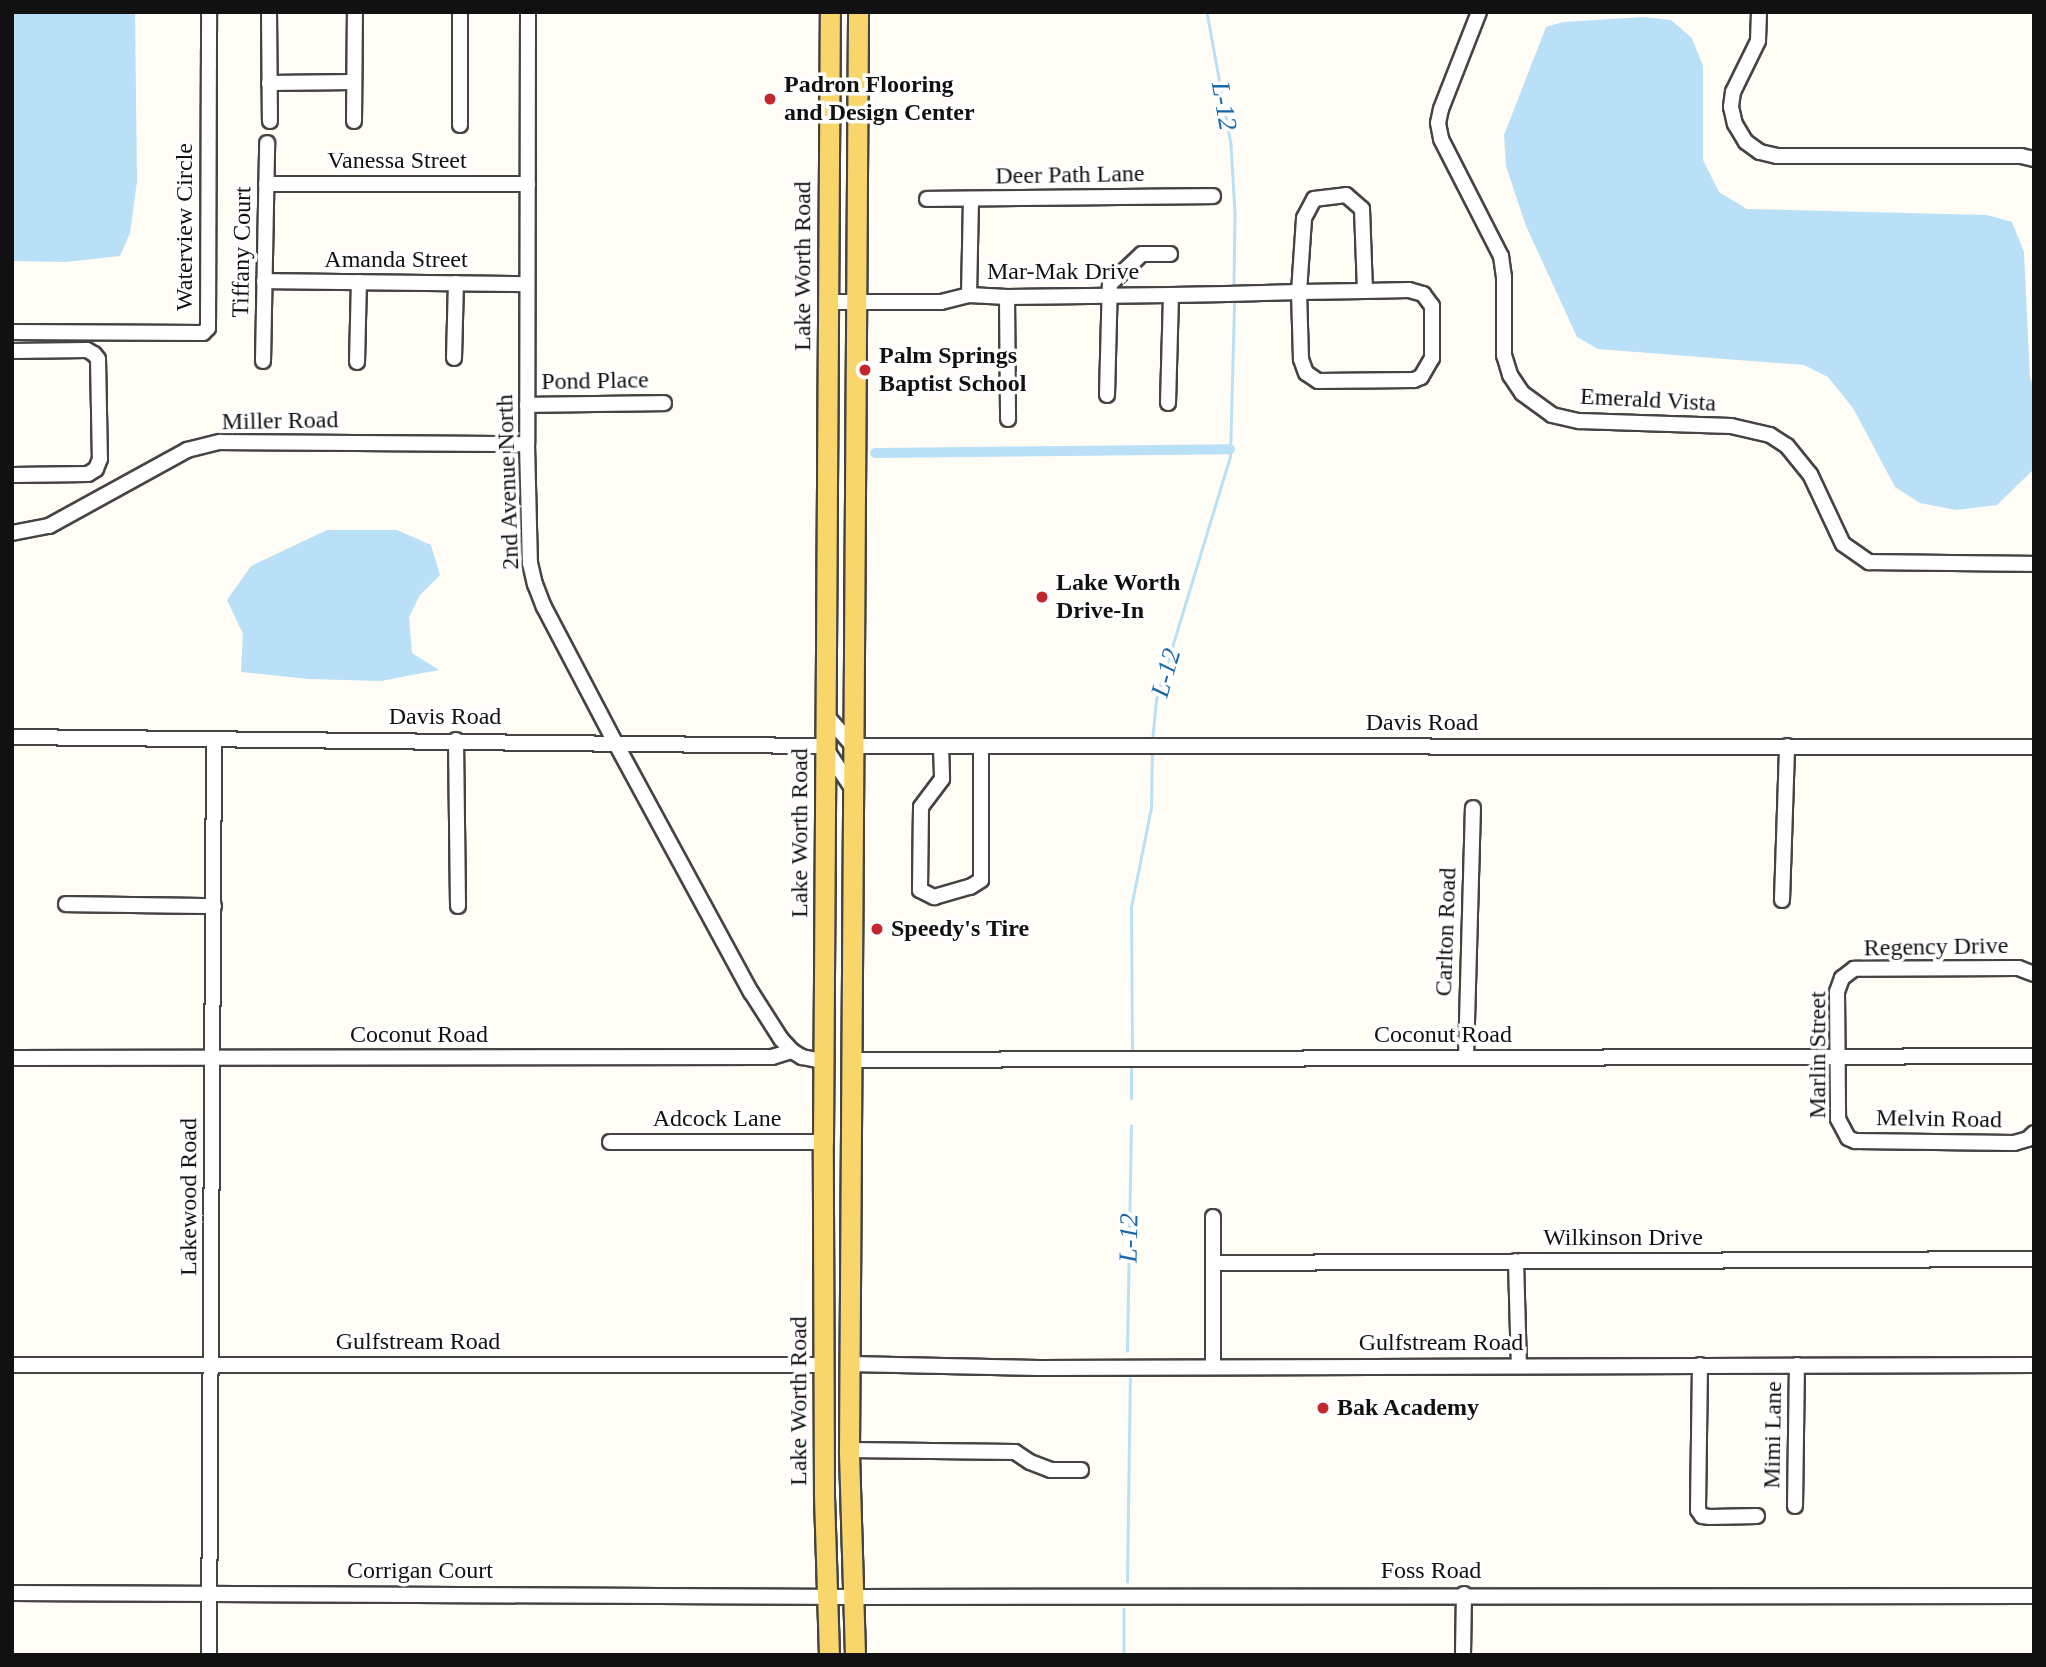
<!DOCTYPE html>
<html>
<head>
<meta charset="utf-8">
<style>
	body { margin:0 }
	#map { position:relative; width:2046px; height:1667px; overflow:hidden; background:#fffdf5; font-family:"Times New Roman",serif }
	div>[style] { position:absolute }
	.water>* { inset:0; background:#b9e0f7 }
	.stream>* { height:2.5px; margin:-1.25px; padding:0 1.25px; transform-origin:1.25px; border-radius:1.25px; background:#b9e0f7 }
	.canal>* { height:10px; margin:-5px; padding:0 5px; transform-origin:5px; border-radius:5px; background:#b9e0f7 }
	.roads { filter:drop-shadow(2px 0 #444) drop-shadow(-2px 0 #444) drop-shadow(0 2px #444) drop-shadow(0 -2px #444) }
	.minor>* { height:14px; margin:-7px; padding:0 7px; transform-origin:7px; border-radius:7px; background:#fff }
	.major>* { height:19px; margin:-9.5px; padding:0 9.5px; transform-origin:9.5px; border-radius:9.5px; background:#f9d66b }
	.dots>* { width:19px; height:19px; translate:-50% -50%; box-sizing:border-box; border:4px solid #fff; border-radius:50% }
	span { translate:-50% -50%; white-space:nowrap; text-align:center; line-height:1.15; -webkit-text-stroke:7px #fff; paint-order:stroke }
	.poi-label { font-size:24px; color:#111; font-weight:700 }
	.left { translate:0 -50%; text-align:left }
	.street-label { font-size:24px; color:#111 }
	.water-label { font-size:26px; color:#1768a6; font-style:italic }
	.frame { position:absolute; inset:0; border:14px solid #111; pointer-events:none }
</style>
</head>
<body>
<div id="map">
	<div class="water">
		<i style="clip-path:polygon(12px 12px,135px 12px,137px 181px,130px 233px,120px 256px,66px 262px,12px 261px)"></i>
		<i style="clip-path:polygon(1643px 17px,1671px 20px,1692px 38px,1703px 66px,1703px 160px,1719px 192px,1747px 209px,1987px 215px,2012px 222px,2024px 252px,2030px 378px,2034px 387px,2034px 469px,1997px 505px,1956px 510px,1920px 503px,1895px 487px,1853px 408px,1828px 377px,1804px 365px,1598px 349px,1577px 337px,1526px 226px,1506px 166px,1504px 135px,1546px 27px,1563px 22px)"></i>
		<i style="clip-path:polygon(397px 530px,431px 545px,440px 575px,420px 595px,409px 617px,412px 653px,439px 670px,381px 681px,308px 679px,241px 672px,243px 634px,227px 600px,251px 566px,327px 530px)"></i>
	</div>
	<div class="stream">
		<i style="left:1207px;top:12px;width:134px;rotate:79.7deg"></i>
		<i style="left:1231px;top:144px;width:69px;rotate:86.7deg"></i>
		<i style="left:1235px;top:213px;width:72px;rotate:90.8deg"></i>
		<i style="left:1152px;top:741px;width:41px;rotate:-84.4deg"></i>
		<i style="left:1156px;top:700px;width:254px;rotate:-73.1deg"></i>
		<i style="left:1230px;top:457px;width:155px;rotate:-88.5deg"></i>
		<i style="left:1132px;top:1050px;width:143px;rotate:-90.4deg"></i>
		<i style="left:1131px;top:907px;width:101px;rotate:-78.6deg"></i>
		<i style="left:1151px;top:808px;width:57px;rotate:-89deg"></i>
		<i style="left:1131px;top:1099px;width:32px;rotate:-90deg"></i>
		<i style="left:1127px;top:1351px;width:225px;rotate:-89deg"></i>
		<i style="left:1127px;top:1582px;width:203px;rotate:-89.2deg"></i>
		<i style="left:1124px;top:1609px;width:46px;rotate:90deg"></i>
	</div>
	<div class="canal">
		<i style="left:875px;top:453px;width:355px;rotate:-0.6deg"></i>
	</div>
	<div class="roads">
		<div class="minor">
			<i style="left:269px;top:12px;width:109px;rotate:89.5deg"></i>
			<i style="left:528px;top:12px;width:432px;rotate:90.1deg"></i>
			<i style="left:527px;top:444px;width:119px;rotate:88.6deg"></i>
			<i style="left:530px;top:563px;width:22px;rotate:77deg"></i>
			<i style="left:535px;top:584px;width:25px;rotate:69deg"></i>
			<i style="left:544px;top:607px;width:153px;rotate:62.3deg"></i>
			<i style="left:615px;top:742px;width:285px;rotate:61.5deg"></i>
			<i style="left:751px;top:992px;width:56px;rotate:57.4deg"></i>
			<i style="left:781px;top:1039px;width:16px;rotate:47deg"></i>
			<i style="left:792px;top:1051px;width:12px;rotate:31deg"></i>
			<i style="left:802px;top:1057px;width:21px;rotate:11deg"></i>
			<i style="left:1479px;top:12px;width:104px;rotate:111.4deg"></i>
			<i style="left:1441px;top:109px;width:14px;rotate:102deg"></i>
			<i style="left:1438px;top:123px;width:16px;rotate:79deg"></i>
			<i style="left:1441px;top:139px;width:131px;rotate:62.9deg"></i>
			<i style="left:1501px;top:256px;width:21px;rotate:82deg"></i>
			<i style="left:1504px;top:277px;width:78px;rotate:90deg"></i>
			<i style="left:1504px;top:355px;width:21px;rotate:73deg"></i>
			<i style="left:1510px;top:375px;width:22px;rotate:56deg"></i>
			<i style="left:1522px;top:393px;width:37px;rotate:36deg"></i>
			<i style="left:1552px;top:415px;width:28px;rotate:13deg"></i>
			<i style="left:1579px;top:421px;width:152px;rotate:1.9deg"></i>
			<i style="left:1731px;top:426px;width:40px;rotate:13deg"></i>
			<i style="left:1770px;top:435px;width:20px;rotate:33deg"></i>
			<i style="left:1787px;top:446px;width:36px;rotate:51deg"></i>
			<i style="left:1810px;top:474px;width:77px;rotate:64.8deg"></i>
			<i style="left:1843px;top:544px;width:32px;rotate:35deg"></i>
			<i style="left:1869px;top:562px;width:165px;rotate:0.7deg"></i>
			<i style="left:1759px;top:12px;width:29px;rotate:92deg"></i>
			<i style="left:1758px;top:41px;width:57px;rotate:116.1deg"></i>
			<i style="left:1733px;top:92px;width:15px;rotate:98deg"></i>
			<i style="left:1731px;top:107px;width:17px;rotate:77deg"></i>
			<i style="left:1735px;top:124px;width:21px;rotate:59deg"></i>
			<i style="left:1746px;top:142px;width:17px;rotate:36deg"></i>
			<i style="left:1760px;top:152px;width:17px;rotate:13deg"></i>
			<i style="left:1777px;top:156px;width:244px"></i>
			<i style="left:2021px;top:156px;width:13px;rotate:13deg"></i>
			<i style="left:269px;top:83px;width:85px;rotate:-0.7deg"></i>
			<i style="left:354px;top:121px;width:109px;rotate:-89.5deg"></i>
			<i style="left:460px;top:125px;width:113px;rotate:-90deg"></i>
			<i style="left:266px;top:184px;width:262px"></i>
			<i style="left:927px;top:199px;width:286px;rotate:-0.6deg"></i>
			<i style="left:264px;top:281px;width:263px;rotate:0.7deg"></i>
			<i style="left:969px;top:295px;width:96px;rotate:-88.8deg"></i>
			<i style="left:1007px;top:297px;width:122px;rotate:89.5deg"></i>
			<i style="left:828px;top:302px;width:113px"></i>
			<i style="left:941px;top:302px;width:29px;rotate:-14deg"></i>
			<i style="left:969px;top:295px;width:38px;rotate:3deg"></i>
			<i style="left:1007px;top:297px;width:164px;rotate:-0.7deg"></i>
			<i style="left:1171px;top:295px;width:56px;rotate:-1deg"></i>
			<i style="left:1227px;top:294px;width:72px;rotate:-1.6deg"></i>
			<i style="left:1299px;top:292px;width:66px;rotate:-0.9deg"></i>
			<i style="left:1365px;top:291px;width:44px;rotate:-1.3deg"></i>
			<i style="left:1409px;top:290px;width:15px;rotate:16deg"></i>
			<i style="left:1423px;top:294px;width:15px;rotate:53deg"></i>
			<i style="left:1432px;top:306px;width:52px;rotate:90deg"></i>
			<i style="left:1432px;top:358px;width:22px;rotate:120deg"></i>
			<i style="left:1421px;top:377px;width:8px;rotate:157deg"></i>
			<i style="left:1414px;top:380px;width:96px;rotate:179.4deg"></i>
			<i style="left:1318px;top:381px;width:14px;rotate:-146deg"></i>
			<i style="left:1306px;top:373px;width:15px;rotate:-110deg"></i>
			<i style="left:1301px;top:359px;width:67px;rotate:-91.7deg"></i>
			<i style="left:1299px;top:292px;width:74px;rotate:-86.1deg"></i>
			<i style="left:1304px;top:218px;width:21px;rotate:-62deg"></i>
			<i style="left:1314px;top:199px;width:32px;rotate:-7deg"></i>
			<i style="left:1346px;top:195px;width:21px;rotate:41deg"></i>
			<i style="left:1362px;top:209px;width:82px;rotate:87.9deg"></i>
			<i style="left:12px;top:332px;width:191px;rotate:0.3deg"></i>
			<i style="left:203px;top:333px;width:7px;rotate:-45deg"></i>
			<i style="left:208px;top:328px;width:316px;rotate:-89.8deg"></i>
			<i style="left:12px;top:351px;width:75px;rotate:-0.8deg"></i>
			<i style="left:87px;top:350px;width:8px;rotate:30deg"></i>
			<i style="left:94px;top:354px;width:6px;rotate:51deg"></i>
			<i style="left:98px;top:359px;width:100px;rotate:88.9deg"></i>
			<i style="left:100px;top:459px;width:11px;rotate:112deg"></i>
			<i style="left:96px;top:469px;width:9px;rotate:148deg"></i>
			<i style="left:88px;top:474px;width:76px;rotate:179.2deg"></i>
			<i style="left:454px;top:358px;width:75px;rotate:-88.5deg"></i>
			<i style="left:263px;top:361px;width:218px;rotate:-88.9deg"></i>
			<i style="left:357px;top:362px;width:80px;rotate:-88.6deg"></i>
			<i style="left:1107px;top:395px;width:111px;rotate:-88.5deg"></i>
			<i style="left:1110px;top:284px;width:44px;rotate:-43.2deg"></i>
			<i style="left:1142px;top:254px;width:28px"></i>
			<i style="left:1168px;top:403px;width:108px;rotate:-88.4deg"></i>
			<i style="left:527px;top:405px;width:137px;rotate:-0.8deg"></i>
			<i style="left:12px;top:533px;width:38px;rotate:-11deg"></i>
			<i style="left:49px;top:526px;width:158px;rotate:-28.8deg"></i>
			<i style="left:187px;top:450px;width:34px;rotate:-14deg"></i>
			<i style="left:220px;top:442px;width:307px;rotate:0.4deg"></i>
			<i style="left:825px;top:714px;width:43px;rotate:48.8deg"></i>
			<i style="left:853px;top:746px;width:1181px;rotate:0.05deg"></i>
			<i style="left:12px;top:737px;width:812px;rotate:0.64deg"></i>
			<i style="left:824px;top:746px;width:50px;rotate:56.3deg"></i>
			<i style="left:456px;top:740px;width:166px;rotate:89.3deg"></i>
			<i style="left:941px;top:747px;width:32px;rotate:88deg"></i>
			<i style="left:942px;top:779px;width:35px;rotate:127deg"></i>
			<i style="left:921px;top:807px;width:83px;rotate:90.7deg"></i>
			<i style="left:920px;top:890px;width:16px;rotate:27deg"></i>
			<i style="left:934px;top:897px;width:37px;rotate:-16deg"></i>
			<i style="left:970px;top:887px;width:13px;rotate:-32deg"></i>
			<i style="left:981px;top:880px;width:133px;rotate:-90deg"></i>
			<i style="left:1782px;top:900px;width:154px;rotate:-88.1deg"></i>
			<i style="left:66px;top:904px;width:148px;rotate:0.8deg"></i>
			<i style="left:2034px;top:974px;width:17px;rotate:-159deg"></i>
			<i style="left:2018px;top:968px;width:164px;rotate:179.7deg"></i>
			<i style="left:1854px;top:969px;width:15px;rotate:143deg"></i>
			<i style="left:1842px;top:978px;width:15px;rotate:110deg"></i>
			<i style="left:1837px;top:992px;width:127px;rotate:89.5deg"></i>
			<i style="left:1838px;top:1119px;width:21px;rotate:62deg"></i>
			<i style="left:1848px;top:1138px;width:8px;rotate:23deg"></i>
			<i style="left:1855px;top:1141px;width:159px;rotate:0.7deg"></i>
			<i style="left:2014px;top:1143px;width:15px;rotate:-16deg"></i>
			<i style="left:2028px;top:1139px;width:8px;rotate:-45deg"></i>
			<i style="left:1466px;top:1057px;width:249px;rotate:-88.4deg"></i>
			<i style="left:12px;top:1058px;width:760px;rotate:-0.08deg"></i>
			<i style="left:772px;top:1057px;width:21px;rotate:-17deg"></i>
			<i style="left:852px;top:1060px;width:1182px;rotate:-0.19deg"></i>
			<i style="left:610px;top:1142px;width:213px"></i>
			<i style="left:1213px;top:1217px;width:150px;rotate:90deg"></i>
			<i style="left:1516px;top:1261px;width:105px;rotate:88.4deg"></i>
			<i style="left:1213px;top:1263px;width:821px;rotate:-0.28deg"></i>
			<i style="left:849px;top:1364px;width:191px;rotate:1.2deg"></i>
			<i style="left:1040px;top:1368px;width:994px;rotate:-0.17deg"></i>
			<i style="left:12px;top:1365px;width:811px"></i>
			<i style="left:1700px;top:1365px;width:145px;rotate:90.8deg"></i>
			<i style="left:1698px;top:1510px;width:7px;rotate:56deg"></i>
			<i style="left:1702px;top:1516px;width:8px;rotate:7deg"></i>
			<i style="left:1710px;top:1517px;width:47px;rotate:-1.2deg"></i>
			<i style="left:849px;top:1450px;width:166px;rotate:0.7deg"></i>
			<i style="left:1015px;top:1452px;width:18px;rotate:34deg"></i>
			<i style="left:1030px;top:1462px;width:22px;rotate:21deg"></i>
			<i style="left:1051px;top:1470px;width:30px"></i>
			<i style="left:1795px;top:1506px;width:141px;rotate:-89.2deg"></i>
			<i style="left:12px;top:1593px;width:841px;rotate:0.27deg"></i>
			<i style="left:853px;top:1597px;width:1181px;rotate:-0.05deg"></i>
			<i style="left:209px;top:1655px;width:915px;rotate:-89.69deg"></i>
			<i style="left:1463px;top:1655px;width:61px;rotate:-89.1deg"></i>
		</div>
		<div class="major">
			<i style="left:829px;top:1655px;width:162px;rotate:-91.8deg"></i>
			<i style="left:824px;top:1493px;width:351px;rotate:-90.2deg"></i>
			<i style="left:823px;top:1142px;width:1130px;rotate:-89.65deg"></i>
			<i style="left:855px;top:1655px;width:205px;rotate:-91.7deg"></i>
			<i style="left:849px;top:1450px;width:1438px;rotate:-89.64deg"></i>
		</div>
	</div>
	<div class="dots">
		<i style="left:770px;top:99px;background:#c4262e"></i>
		<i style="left:865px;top:370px;background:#c4262e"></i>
		<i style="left:1042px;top:597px;background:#c4262e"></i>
		<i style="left:877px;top:929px;background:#c4262e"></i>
		<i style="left:1323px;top:1408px;background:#c4262e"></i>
	</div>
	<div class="poi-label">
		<span class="left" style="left:784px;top:99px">Padron Flooring<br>and Design Center</span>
		<span class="left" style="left:879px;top:370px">Palm Springs<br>Baptist School</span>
		<span class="left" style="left:1056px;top:597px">Lake Worth<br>Drive-In</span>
		<span class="left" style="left:891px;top:929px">Speedy's Tire</span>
		<span class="left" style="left:1337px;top:1408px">Bak Academy</span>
	</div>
	<div class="street-label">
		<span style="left:397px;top:161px">Vanessa Street</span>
		<span style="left:1070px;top:175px;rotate:-1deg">Deer Path Lane</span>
		<span style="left:185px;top:227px;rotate:-90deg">Waterview Circle</span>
		<span style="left:242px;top:252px;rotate:-89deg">Tiffany Court</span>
		<span style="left:396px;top:260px">Amanda Street</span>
		<span style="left:803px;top:266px;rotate:-90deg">Lake Worth Road</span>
		<span style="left:1063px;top:272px">Mar-Mak Drive</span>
		<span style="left:595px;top:381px;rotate:-1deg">Pond Place</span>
		<span style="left:1648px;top:400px;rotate:3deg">Emerald Vista</span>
		<span style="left:280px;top:421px;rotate:-1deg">Miller Road</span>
		<span style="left:508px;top:482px;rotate:-92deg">2nd Avenue North</span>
		<span style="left:445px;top:717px">Davis Road</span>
		<span style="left:1422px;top:723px">Davis Road</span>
		<span style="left:800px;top:833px;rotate:-90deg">Lake Worth Road</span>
		<span style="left:1446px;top:932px;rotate:-88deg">Carlton Road</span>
		<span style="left:1936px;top:947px;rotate:-1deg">Regency Drive</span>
		<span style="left:419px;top:1035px">Coconut Road</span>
		<span style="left:1443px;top:1035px">Coconut Road</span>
		<span style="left:1818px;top:1055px;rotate:-90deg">Marlin Street</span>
		<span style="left:717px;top:1119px">Adcock Lane</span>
		<span style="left:1939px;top:1119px;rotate:1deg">Melvin Road</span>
		<span style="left:189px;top:1197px;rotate:-90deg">Lakewood Road</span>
		<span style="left:1623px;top:1238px">Wilkinson Drive</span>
		<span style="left:418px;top:1342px">Gulfstream Road</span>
		<span style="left:1441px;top:1343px">Gulfstream Road</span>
		<span style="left:799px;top:1401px;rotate:-90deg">Lake Worth Road</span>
		<span style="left:1773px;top:1435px;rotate:-89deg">Mimi Lane</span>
		<span style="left:420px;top:1571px">Corrigan Court</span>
		<span style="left:1431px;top:1571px">Foss Road</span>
	</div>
	<div class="water-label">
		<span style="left:1224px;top:106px;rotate:80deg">L-12</span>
		<span style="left:1166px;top:673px;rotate:-74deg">L-12</span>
		<span style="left:1129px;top:1238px;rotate:-89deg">L-12</span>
	</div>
	<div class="frame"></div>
</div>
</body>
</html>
